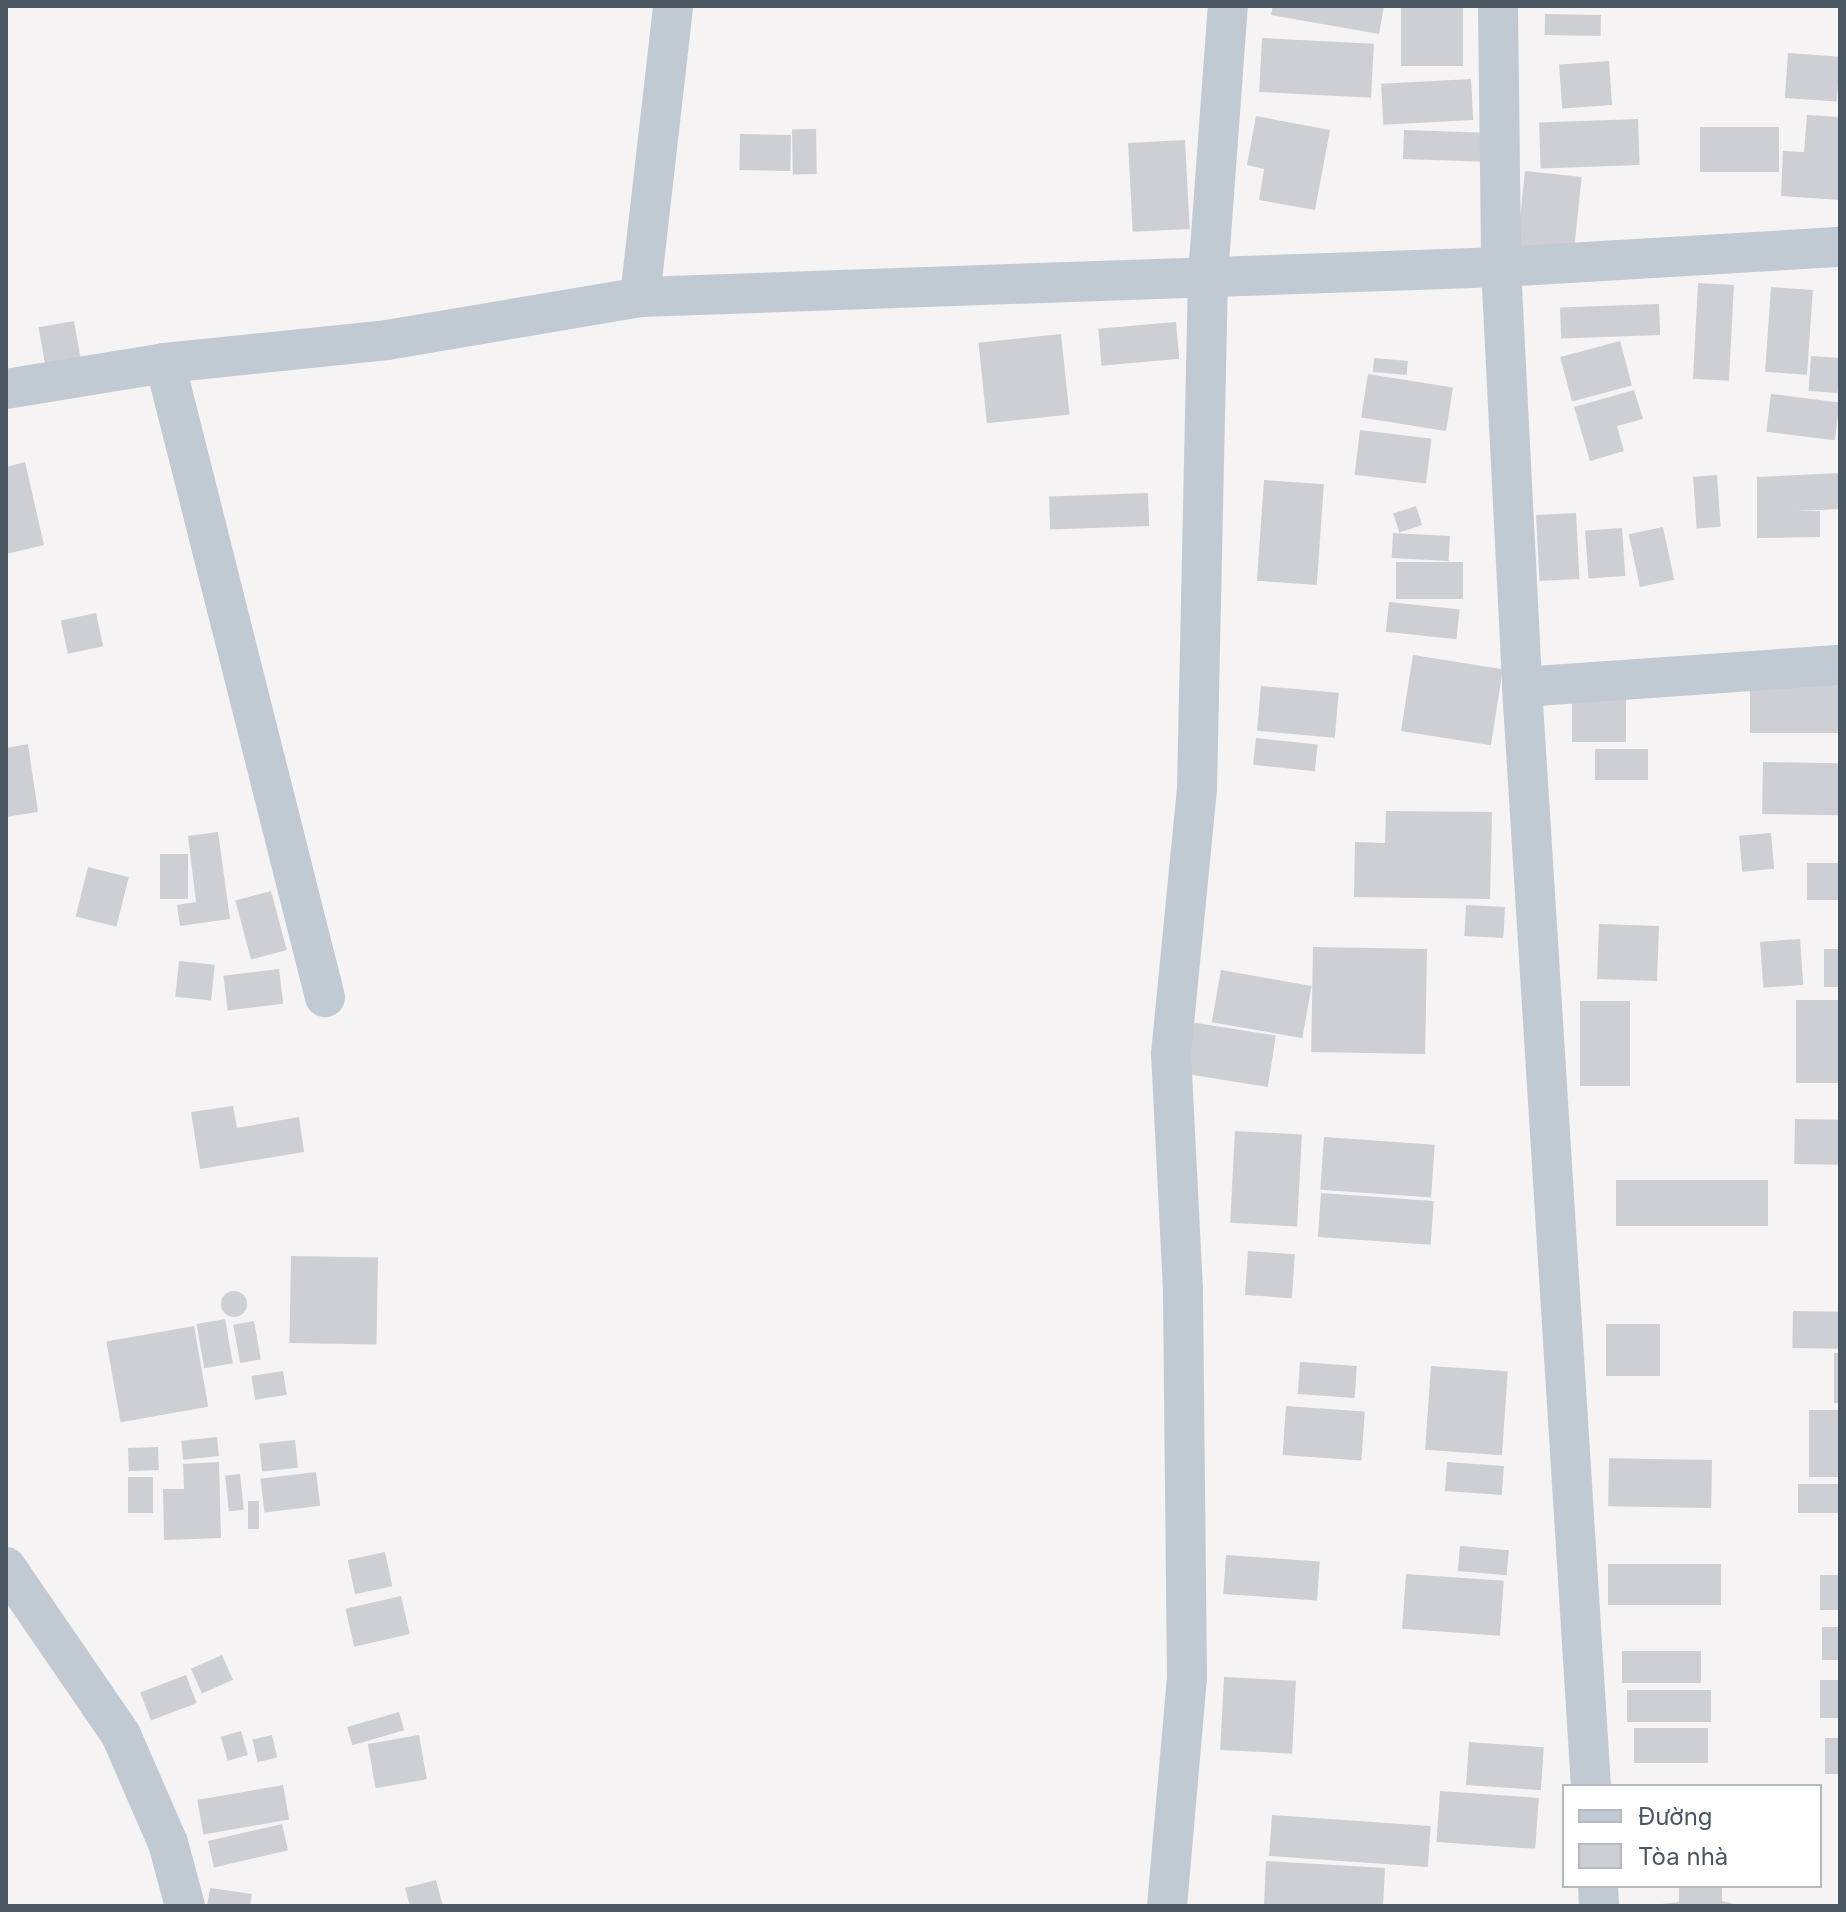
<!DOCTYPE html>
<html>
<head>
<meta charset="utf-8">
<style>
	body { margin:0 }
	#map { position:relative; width:1846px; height:1912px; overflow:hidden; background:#f5f3f3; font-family:Inter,sans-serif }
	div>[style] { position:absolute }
	.building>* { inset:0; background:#cdcfd5; transform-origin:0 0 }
	.round { border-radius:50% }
	.minor>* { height:40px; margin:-20px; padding:0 20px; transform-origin:20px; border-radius:20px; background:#c1cad2 }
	span { translate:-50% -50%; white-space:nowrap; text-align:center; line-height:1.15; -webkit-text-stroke:8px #fff; paint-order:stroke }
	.frame { position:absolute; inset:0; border:8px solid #4a5661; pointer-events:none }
	.legend { position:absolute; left:1562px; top:1784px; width:260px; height:104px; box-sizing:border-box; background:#fff; border:2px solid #b7bbc0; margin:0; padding:10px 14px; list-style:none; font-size:24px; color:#4a5661 }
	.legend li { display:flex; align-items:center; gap:16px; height:40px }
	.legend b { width:40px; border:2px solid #b7bbc0 }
</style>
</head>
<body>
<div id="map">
	<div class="building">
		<i style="clip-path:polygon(1273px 6px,1384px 6px,1379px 34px,1271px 15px)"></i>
		<i style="left:1401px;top:6px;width:62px;height:60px"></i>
		<i style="left:1545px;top:14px;width:56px;height:21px;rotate:1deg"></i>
		<i style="left:1262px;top:38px;width:112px;height:54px;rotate:3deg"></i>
		<i style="left:1788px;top:53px;width:52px;height:45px;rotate:4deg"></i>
		<i style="left:1609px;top:61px;width:44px;height:50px;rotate:86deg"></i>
		<i style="left:1471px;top:79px;width:41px;height:90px;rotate:87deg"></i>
		<i style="clip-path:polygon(1807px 115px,1840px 117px,1840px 200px,1781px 196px,1783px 151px,1804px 152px)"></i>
		<i style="clip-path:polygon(1256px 116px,1330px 130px,1315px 210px,1259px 200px,1264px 169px,1247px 165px)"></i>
		<i style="left:1638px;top:119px;width:46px;height:99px;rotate:88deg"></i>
		<i style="left:1779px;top:127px;width:45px;height:79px;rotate:90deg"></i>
		<i style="left:816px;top:129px;width:45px;height:24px;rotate:89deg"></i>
		<i style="left:1404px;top:130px;width:82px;height:29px;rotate:2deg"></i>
		<i style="left:740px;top:134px;width:51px;height:36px;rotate:1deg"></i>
		<i style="left:1185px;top:140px;width:89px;height:57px;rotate:87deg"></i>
		<i style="left:1525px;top:171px;width:57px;height:76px;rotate:6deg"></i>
		<i style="left:1698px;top:283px;width:36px;height:96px;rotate:3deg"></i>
		<i style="left:1771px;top:287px;width:42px;height:85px;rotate:4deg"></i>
		<i style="left:1659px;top:304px;width:31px;height:99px;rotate:88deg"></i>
		<i style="left:74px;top:321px;width:39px;height:36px;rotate:80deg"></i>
		<i style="left:1176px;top:322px;width:37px;height:78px;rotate:85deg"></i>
		<i style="left:1061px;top:334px;width:81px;height:83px;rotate:84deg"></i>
		<i style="left:1620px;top:341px;width:46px;height:62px;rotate:75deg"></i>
		<i style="left:1811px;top:356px;width:29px;height:35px;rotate:4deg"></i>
		<i style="left:1374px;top:358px;width:34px;height:14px;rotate:5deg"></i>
		<i style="left:1368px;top:374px;width:86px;height:44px;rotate:9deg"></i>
		<i style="clip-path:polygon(1634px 390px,1643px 419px,1617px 426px,1624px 451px,1590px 461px,1574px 407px)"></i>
		<i style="left:1771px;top:394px;width:69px;height:38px;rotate:7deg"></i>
		<i style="left:1360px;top:430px;width:72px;height:45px;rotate:7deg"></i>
		<i style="clip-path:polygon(25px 462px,44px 545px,6px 554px,6px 467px)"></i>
		<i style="clip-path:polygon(1840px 473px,1840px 509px,1795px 511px,1820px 511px,1820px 537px,1757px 538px,1757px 477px)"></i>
		<i style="left:1717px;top:475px;width:52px;height:24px;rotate:86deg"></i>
		<i style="left:1264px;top:480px;width:60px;height:101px;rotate:4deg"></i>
		<i style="left:1148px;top:493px;width:33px;height:99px;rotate:88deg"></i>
		<i style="left:1416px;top:506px;width:20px;height:24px;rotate:72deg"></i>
		<i style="left:1576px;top:513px;width:66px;height:40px;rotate:87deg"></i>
		<i style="left:1663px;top:527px;width:54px;height:35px;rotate:78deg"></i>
		<i style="left:1622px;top:528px;width:48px;height:37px;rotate:86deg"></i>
		<i style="left:1393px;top:533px;width:57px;height:25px;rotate:3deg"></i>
		<i style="left:1396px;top:562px;width:67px;height:37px"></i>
		<i style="left:1389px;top:602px;width:71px;height:30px;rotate:6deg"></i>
		<i style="left:96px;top:613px;width:34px;height:36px;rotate:78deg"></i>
		<i style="left:1413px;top:655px;width:91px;height:77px;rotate:9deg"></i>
		<i style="left:1840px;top:685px;width:48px;height:90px;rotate:90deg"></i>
		<i style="left:1261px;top:686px;width:78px;height:45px;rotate:5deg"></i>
		<i style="left:1572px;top:698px;width:54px;height:44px"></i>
		<i style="left:1256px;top:738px;width:62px;height:27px;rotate:6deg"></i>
		<i style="clip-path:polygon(28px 744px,38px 812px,6px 817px,6px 748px)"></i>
		<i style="left:1595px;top:749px;width:53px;height:31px"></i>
		<i style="left:1763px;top:762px;width:77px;height:52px;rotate:1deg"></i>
		<i style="clip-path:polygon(1386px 811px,1492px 812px,1490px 899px,1354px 897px,1355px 842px,1385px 843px)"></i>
		<i style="clip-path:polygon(218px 832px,230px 919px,180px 926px,177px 905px,196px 902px,188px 836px)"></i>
		<i style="left:1771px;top:833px;width:36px;height:32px;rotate:85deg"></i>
		<i style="left:160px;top:854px;width:28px;height:45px"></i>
		<i style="left:1840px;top:863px;width:37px;height:33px;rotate:90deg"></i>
		<i style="left:88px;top:867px;width:42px;height:51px;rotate:14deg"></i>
		<i style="left:271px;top:891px;width:61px;height:37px;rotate:75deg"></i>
		<i style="left:1466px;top:905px;width:39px;height:31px;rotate:3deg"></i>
		<i style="left:1599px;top:924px;width:60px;height:55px;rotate:2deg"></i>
		<i style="left:1800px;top:939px;width:46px;height:40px;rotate:86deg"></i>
		<i style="left:1313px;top:947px;width:114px;height:105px;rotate:1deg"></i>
		<i style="left:1824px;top:949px;width:16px;height:38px"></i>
		<i style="left:179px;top:961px;width:36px;height:36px;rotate:6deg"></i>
		<i style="left:279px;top:969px;width:35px;height:56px;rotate:83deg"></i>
		<i style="left:1221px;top:970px;width:92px;height:53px;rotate:10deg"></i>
		<i style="left:1796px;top:1000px;width:44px;height:83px"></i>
		<i style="left:1580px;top:1001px;width:50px;height:85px"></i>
		<i style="left:1190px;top:1022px;width:87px;height:52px;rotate:9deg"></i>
		<i style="clip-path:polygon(233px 1106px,237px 1128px,299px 1117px,304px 1152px,200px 1169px,191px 1112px)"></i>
		<i style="left:1795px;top:1119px;width:45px;height:45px;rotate:1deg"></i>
		<i style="left:1235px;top:1131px;width:67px;height:92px;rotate:3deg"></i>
		<i style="left:1324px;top:1137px;width:111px;height:53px;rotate:4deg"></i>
		<i style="left:1616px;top:1180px;width:152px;height:46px"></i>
		<i style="left:1321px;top:1193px;width:113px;height:44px;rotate:4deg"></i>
		<i style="left:1248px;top:1251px;width:47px;height:44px;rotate:4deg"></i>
		<i style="left:291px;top:1256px;width:87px;height:87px;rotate:1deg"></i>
		<i class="round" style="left:221px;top:1291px;width:26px;height:26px"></i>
		<i style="left:1793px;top:1311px;width:47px;height:37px;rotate:1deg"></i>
		<i style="left:225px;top:1319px;width:45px;height:29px;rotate:80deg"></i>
		<i style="left:254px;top:1321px;width:39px;height:21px;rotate:80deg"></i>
		<i style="left:1606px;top:1324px;width:54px;height:52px"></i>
		<i style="left:194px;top:1326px;width:82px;height:89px;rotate:80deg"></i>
		<i style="left:1834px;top:1353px;width:6px;height:50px"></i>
		<i style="left:1300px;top:1362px;width:57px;height:32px;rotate:4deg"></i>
		<i style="left:1431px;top:1366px;width:77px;height:84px;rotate:4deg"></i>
		<i style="left:283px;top:1371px;width:24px;height:32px;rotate:81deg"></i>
		<i style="left:1286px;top:1406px;width:79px;height:49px;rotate:4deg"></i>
		<i style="left:1809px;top:1410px;width:31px;height:67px"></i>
		<i style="left:217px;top:1437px;width:19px;height:36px;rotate:84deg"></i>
		<i style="left:295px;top:1440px;width:28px;height:36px;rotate:84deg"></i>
		<i style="left:158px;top:1447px;width:23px;height:30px;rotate:88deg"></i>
		<i style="left:1712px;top:1460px;width:48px;height:103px;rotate:91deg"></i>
		<i style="clip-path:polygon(219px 1462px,221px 1538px,164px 1540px,163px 1489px,184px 1489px,183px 1464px)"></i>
		<i style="left:1447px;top:1462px;width:57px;height:29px;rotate:4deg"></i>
		<i style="left:316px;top:1472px;width:34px;height:56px;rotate:83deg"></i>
		<i style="left:240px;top:1474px;width:36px;height:15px;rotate:84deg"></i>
		<i style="left:128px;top:1477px;width:25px;height:36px"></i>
		<i style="left:1798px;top:1484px;width:42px;height:29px"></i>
		<i style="left:248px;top:1501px;width:11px;height:28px"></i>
		<i style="left:1460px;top:1546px;width:49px;height:25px;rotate:5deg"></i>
		<i style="left:385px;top:1552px;width:35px;height:38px;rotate:78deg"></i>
		<i style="left:1226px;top:1555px;width:94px;height:39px;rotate:4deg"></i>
		<i style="left:1608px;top:1564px;width:113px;height:41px"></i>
		<i style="left:1406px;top:1574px;width:98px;height:55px;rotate:4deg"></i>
		<i style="left:1820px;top:1575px;width:20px;height:35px"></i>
		<i style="left:401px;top:1596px;width:39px;height:57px;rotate:77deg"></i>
		<i style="left:1822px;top:1627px;width:18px;height:33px"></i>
		<i style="left:1622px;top:1651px;width:79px;height:32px"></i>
		<i style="left:222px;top:1655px;width:27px;height:34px;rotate:66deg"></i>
		<i style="left:186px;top:1675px;width:30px;height:49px;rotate:69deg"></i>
		<i style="left:1224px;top:1677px;width:72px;height:73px;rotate:3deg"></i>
		<i style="left:1820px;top:1680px;width:20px;height:38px"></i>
		<i style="left:1627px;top:1690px;width:84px;height:32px"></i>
		<i style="left:399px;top:1712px;width:19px;height:54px;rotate:74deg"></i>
		<i style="left:1634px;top:1728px;width:74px;height:35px"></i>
		<i style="left:241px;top:1731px;width:25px;height:21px;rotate:74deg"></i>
		<i style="left:272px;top:1735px;width:23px;height:20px;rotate:77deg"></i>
		<i style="left:419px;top:1735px;width:45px;height:52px;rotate:80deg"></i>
		<i style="left:1825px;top:1738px;width:15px;height:36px"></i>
		<i style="left:1469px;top:1742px;width:75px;height:43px;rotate:4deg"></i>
		<i style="left:283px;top:1785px;width:35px;height:87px;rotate:80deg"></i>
		<i style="left:1440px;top:1791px;width:99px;height:51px;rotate:4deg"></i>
		<i style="left:1272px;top:1815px;width:159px;height:41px;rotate:4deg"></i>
		<i style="left:282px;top:1824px;width:27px;height:76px;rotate:77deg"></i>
		<i style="clip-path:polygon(1266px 1861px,1385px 1868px,1383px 1906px,1264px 1906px)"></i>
		<i style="clip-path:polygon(436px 1880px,443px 1906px,410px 1906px,405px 1888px)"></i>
		<i style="clip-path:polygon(1679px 1886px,1722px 1886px,1722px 1901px,1742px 1906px,1644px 1906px,1679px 1902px)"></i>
		<i style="clip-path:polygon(210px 1888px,252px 1894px,250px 1906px,207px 1906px)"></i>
	</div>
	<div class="minor">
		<i style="left:1498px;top:6px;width:261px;rotate:89.3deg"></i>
		<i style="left:1501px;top:267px;width:421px;rotate:87.1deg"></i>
		<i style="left:1522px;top:687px;width:1101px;rotate:86.41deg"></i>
		<i style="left:640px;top:297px;width:293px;rotate:-83.5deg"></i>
		<i style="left:165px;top:363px;width:654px;rotate:75.84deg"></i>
		<i style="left:6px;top:389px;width:161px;rotate:-9.3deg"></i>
		<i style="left:165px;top:363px;width:223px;rotate:-5.9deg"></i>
		<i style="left:387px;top:340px;width:257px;rotate:-9.6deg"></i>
		<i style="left:640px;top:297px;width:862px;rotate:-2deg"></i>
		<i style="left:1501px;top:267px;width:340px;rotate:-3.4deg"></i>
		<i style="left:1522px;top:687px;width:319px;rotate:-4deg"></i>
		<i style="left:6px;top:1567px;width:204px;rotate:55.6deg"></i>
		<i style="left:121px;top:1735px;width:118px;rotate:66.5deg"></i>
		<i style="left:168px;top:1843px;width:65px;rotate:74.9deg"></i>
		<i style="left:1598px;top:1886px;width:20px;rotate:87deg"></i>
		<i style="left:1167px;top:1906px;width:229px;rotate:-85deg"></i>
		<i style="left:1187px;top:1678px;width:388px;rotate:-90.6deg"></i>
		<i style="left:1183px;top:1290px;width:236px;rotate:-92.9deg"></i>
		<i style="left:1171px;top:1054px;width:267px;rotate:-84.4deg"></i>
		<i style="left:1197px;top:788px;width:512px;rotate:-88.77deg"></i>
		<i style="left:1208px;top:276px;width:271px;rotate:-85.8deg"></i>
	</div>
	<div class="frame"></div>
	<ul class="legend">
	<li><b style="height:10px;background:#c1cad2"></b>Đường</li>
	<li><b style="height:22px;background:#cdcfd5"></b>Tòa nhà</li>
	</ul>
</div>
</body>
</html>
